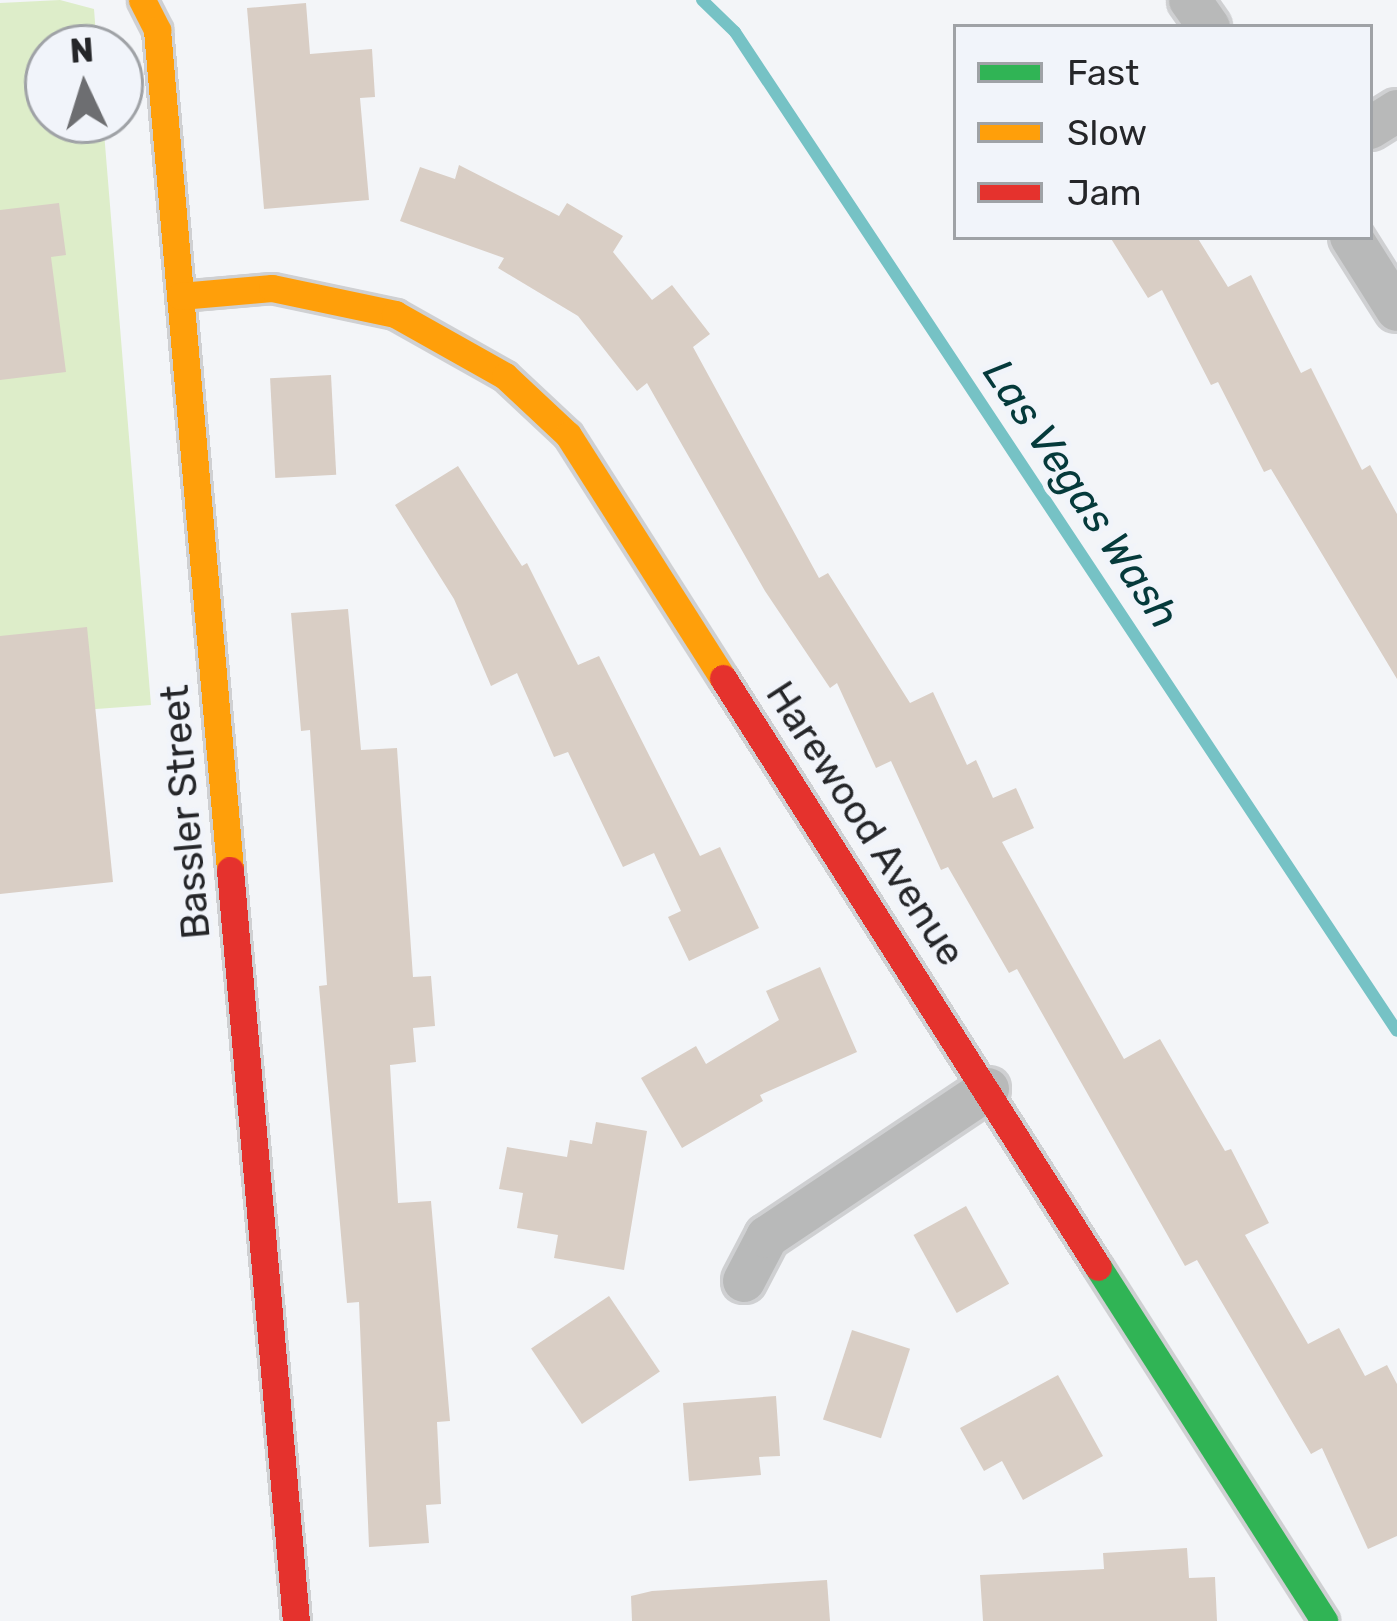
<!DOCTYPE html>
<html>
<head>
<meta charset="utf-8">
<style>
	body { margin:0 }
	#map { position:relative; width:1397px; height:1621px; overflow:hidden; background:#f3f5f8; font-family:Rubik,sans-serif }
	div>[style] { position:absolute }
	.green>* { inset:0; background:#ddedc9 }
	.stream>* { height:12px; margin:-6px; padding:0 6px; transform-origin:6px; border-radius:6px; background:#76c2c5 }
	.building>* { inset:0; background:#d9cec5; transform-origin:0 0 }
	.roads { filter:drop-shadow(3px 0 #cfd0d2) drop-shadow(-3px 0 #cfd0d2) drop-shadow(0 3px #cfd0d2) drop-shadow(0 -3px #cfd0d2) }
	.street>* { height:42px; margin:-21px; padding:0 21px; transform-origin:21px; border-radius:21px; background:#b8b9b9 }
	.fast>* { height:27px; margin:-13.5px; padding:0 13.5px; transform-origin:13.5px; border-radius:13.5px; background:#30b455 }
	.slow>* { height:27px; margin:-13.5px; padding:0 13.5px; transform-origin:13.5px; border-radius:13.5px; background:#ff9f0a }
	.jam>* { height:27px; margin:-13.5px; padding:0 13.5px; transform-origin:13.5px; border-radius:13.5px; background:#e5322d }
	span { translate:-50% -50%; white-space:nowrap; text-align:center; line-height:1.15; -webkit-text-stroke:10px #f1f4fa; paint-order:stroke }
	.street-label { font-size:39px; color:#252629 }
	.water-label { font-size:42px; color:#053a3b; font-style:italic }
	.legend { position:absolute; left:953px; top:24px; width:420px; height:216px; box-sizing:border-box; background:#f1f4fa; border:3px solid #9fa2a6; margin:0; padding:15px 21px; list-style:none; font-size:36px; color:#252629 }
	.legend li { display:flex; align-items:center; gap:24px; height:60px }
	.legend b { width:60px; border:3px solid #9fa2a6 }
	.north { position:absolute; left:24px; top:24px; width:120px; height:120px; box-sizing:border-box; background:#f1f4fa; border:3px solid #9fa2a6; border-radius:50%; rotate:356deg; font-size:33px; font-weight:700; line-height:48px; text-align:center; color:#252629 }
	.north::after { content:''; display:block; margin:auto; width:42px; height:54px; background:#6d6e71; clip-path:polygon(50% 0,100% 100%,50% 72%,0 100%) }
</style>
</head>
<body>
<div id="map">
	<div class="green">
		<i style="clip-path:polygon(60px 0,94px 9px,97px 48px,48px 48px,48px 120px,103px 120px,151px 705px,0 716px,0 3px)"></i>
	</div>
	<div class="stream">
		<i style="left:702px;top:0;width:46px;rotate:44.1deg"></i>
		<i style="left:735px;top:32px;width:1198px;rotate:56.47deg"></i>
	</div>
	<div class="building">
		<i style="clip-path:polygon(306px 3px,310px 54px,372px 49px,375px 97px,360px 98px,369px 200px,264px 209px,247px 8px)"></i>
		<i style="clip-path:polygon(459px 165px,559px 216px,567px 203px,623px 236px,613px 252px,652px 300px,672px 285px,710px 334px,693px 347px,819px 578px,828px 573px,910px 703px,933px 692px,967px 765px,976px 760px,993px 798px,1016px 788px,1034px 828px,1002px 842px,1124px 1059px,1160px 1039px,1225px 1151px,1231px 1149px,1269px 1223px,1245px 1235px,1308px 1344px,1339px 1328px,1365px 1376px,1387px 1365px,1397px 1384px,1397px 1536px,1368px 1549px,1322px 1448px,1311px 1454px,1197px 1260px,1185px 1266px,1017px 969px,1009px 973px,948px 867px,941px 870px,891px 761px,876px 768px,837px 683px,830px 688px,765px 591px,647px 383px,637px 391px,578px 316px,498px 268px,504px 258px,400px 221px,420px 167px,455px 179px)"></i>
		<i style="clip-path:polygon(59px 203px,66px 255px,51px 257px,66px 372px,0 380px,0 210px)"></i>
		<i style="clip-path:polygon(1110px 237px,1197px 237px,1228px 287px,1251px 275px,1301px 373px,1311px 368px,1362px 470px,1370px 465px,1397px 514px,1397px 679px,1271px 469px,1264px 472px,1218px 382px,1211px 385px,1162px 290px,1148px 298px)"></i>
		<i style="left:331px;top:375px;width:100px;height:61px;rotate:87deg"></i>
		<i style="clip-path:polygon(458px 466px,522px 566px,527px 563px,578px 665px,599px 656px,700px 856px,720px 847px,759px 928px,689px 961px,668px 917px,681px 911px,654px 853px,623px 867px,568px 752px,554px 757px,517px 673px,491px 686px,454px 599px,395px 505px)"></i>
		<i style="clip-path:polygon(348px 609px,361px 750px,397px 748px,413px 977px,431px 976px,435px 1026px,413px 1028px,416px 1062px,390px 1065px,398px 1203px,431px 1201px,450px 1421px,437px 1422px,441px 1504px,426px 1505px,429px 1543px,369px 1547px,359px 1302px,347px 1303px,319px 986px,327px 985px,310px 730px,301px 731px,291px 613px)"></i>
		<i style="clip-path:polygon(87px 627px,113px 882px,0 894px,0 636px)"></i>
		<i style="clip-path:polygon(820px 967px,857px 1052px,760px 1095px,763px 1101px,682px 1148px,641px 1078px,696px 1046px,706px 1064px,779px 1020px,766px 991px)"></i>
		<i style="clip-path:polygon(596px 1122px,647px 1131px,624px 1270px,554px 1258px,558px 1235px,517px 1228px,523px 1193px,499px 1189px,507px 1147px,567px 1157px,570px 1140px,592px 1144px)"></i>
		<i style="left:966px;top:1206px;width:89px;height:60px;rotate:61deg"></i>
		<i style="left:609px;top:1296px;width:91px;height:94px;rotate:56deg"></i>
		<i style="left:852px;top:1330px;width:61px;height:94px;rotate:18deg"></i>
		<i style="clip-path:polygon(1058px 1375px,1103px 1456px,1023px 1500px,1002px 1461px,984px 1471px,960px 1428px)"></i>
		<i style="clip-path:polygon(776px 1396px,780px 1456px,759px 1457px,761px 1475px,689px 1481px,683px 1403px)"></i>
		<i style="clip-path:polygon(1187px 1548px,1189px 1578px,1215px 1577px,1217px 1621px,983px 1621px,980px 1575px,1104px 1569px,1103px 1553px)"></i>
		<i style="clip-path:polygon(827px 1580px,830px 1621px,632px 1621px,631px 1596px,652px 1591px)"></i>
	</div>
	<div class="roads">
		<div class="street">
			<i style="left:1190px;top:0;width:33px;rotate:55deg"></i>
			<i style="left:1370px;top:128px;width:32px;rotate:-32deg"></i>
			<i style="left:1351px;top:237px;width:86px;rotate:57.8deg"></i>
			<i style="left:744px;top:1281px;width:50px;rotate:-62.4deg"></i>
			<i style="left:767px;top:1237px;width:266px;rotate:-33.8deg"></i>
		</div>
		<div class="fast">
			<i style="left:1098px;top:1267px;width:420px;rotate:57.4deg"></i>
		</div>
		<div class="slow">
			<i style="left:142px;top:0;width:34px;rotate:63deg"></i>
			<i style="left:157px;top:30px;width:843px;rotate:85.03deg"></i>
			<i style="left:180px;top:296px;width:92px;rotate:-5deg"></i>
			<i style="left:272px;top:288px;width:126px;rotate:11.9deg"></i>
			<i style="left:395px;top:314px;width:126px;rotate:29.4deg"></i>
			<i style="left:505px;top:376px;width:86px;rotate:43.1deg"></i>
			<i style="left:568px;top:435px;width:288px;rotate:57.5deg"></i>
		</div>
		<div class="jam">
			<i style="left:723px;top:678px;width:698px;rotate:57.52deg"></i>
			<i style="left:230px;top:870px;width:754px;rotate:84.98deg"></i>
		</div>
	</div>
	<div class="street-label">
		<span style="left:186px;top:812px;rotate:-95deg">Bassler Street</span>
		<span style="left:865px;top:824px;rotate:57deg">Harewood Avenue</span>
	</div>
	<div class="water-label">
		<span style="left:1081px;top:494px;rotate:56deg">Las Vegas Wash</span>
	</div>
	<ul class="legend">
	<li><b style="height:15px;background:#30b455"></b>Fast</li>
	<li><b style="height:15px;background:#ff9f0a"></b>Slow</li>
	<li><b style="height:15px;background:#e5322d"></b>Jam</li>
	</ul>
	<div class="north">N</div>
</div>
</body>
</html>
